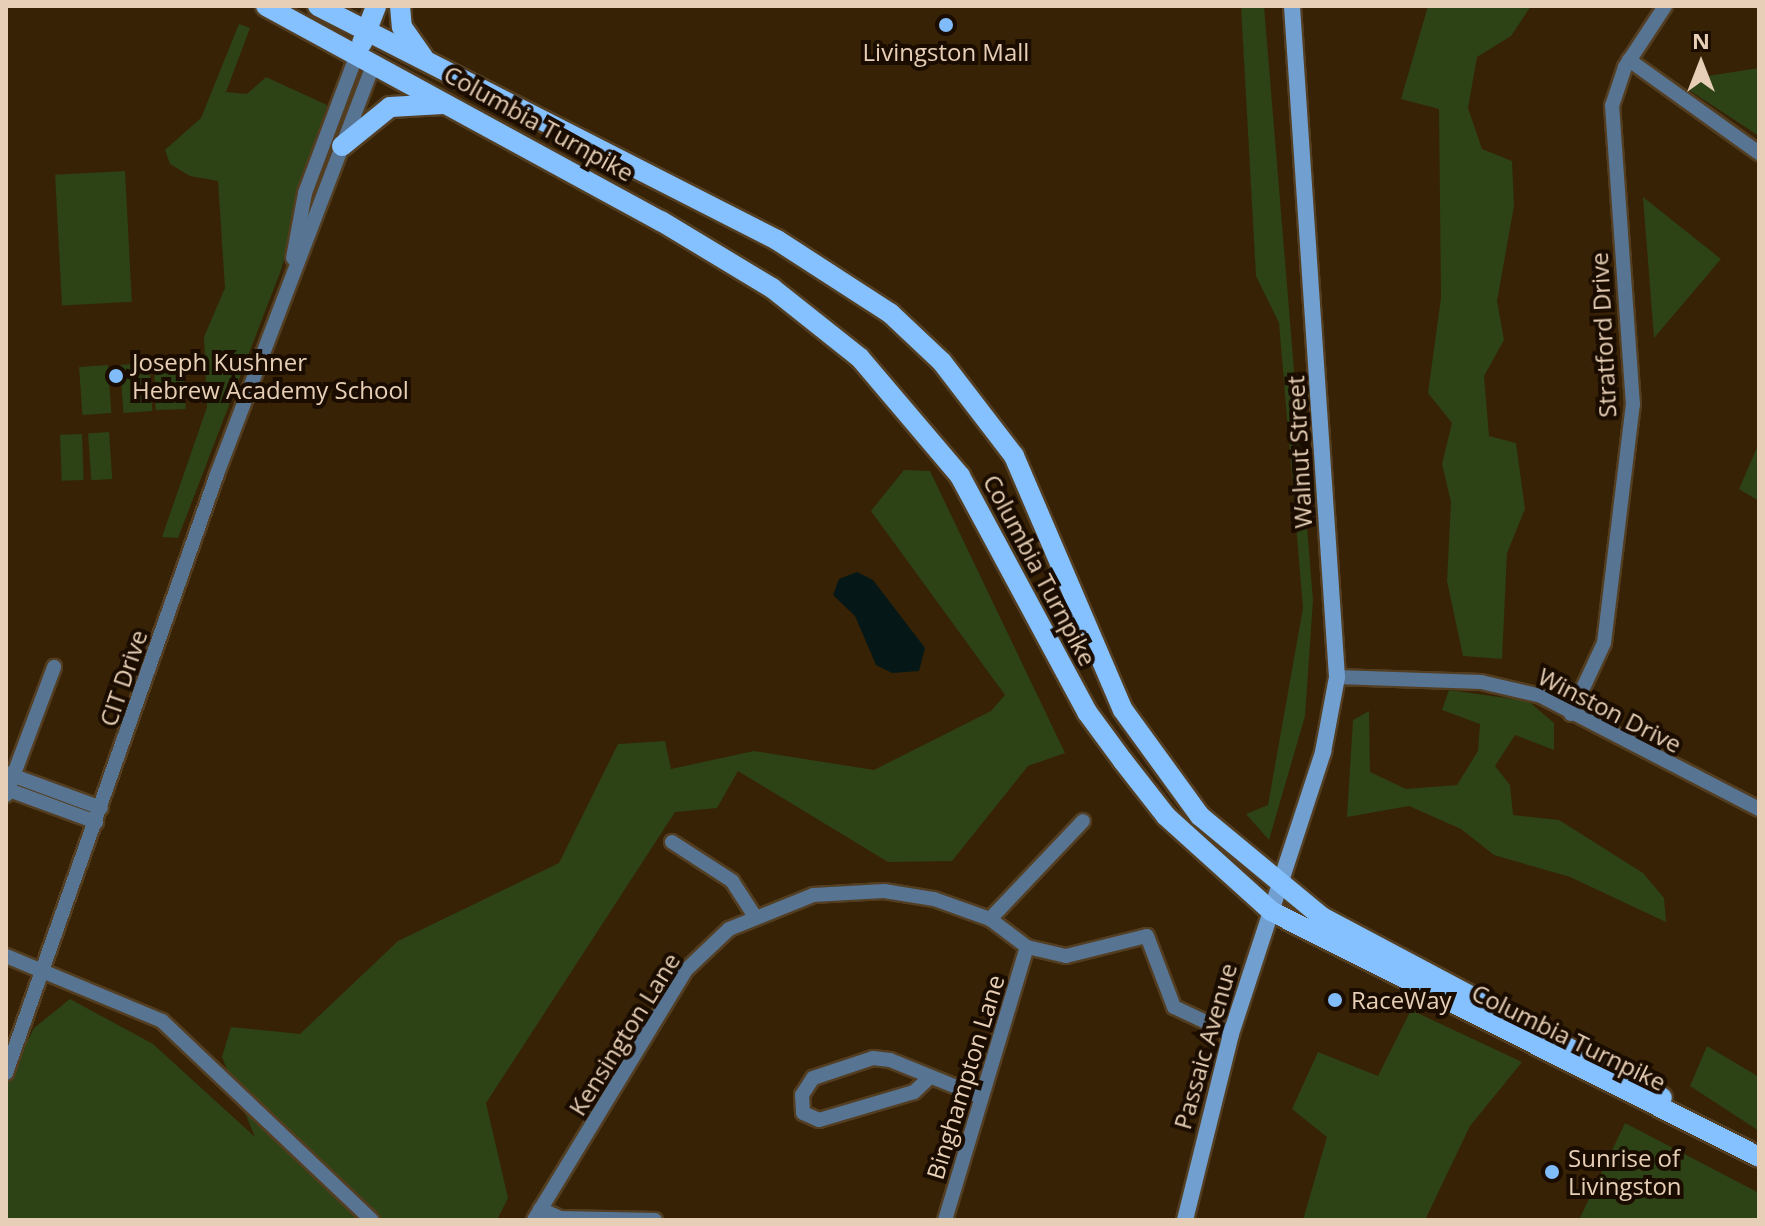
<!DOCTYPE html>
<html>
<head>
<meta charset="utf-8">
<style>
	body { margin:0 }
	#map { position:relative; width:1765px; height:1226px; overflow:hidden; background:#372206; font-family:"Open Sans",sans-serif }
	div>[style] { position:absolute }
	.green>* { inset:0; background:#2d4215; transform-origin:0 0 }
	.water>* { inset:0; background:#051817 }
	.roads { filter:drop-shadow(2px 0 #533e22) drop-shadow(-2px 0 #533e22) drop-shadow(0 2px #533e22) drop-shadow(0 -2px #533e22) }
	.street>* { height:14px; margin:-7px; padding:0 7px; transform-origin:7px; border-radius:7px; background:#577492 }
	.secondary>* { height:16px; margin:-8px; padding:0 8px; transform-origin:8px; border-radius:8px; background:#719fcf }
	.primary>* { height:20px; margin:-10px; padding:0 10px; transform-origin:10px; border-radius:10px; background:#85c0ff }
	.dots>* { width:22px; height:22px; translate:-50% -50%; box-sizing:border-box; border:4px solid #1b0c00; border-radius:50% }
	span { translate:-50% -50%; white-space:nowrap; text-align:center; line-height:1.15; -webkit-text-stroke:8px #1b0c00; paint-order:stroke }
	.poi-label { font-size:24px; color:#e6cfb6 }
	.left { translate:0 -50%; text-align:left }
	.street-label { font-size:24px; color:#e6cfb6 }
	.frame { position:absolute; inset:0; border:8px solid #e6cfb6; pointer-events:none }
	.north { position:absolute; left:1661px; top:24px; width:80px; height:80px; -webkit-text-stroke:6px #1b0c00; paint-order:stroke; rotate:0deg; font-size:22px; font-weight:700; line-height:32px; text-align:center; color:#e6cfb6 }
	.north::after { content:''; display:block; margin:auto; width:28px; height:36px; background:#e6cfb6; clip-path:polygon(50% 0,100% 100%,50% 72%,0 100%) }
</style>
</head>
<body>
<div id="map">
	<div class="green">
		<i style="clip-path:polygon(1241px 6px,1264px 6px,1313px 600px,1305px 716px,1269px 840px,1246px 814px,1268px 805px,1303px 608px,1279px 323px,1256px 276px)"></i>
		<i style="clip-path:polygon(1428px 6px,1531px 6px,1511px 36px,1477px 57px,1468px 108px,1482px 149px,1512px 161px,1514px 206px,1497px 301px,1504px 340px,1484px 376px,1489px 436px,1516px 443px,1525px 509px,1507px 553px,1502px 659px,1463px 656px,1447px 581px,1451px 502px,1442px 464px,1452px 423px,1428px 393px,1441px 298px,1439px 109px,1401px 99px)"></i>
		<i style="clip-path:polygon(239px 24px,250px 28px,226px 92px,247px 94px,266px 77px,327px 105px,281px 270px,178px 538px,162px 537px,207px 407px,204px 337px,225px 288px,218px 181px,190px 176px,170px 164px,165px 150px,201px 118px)"></i>
		<i style="clip-path:polygon(1759px 68px,1759px 136px,1689px 90px,1695px 78px)"></i>
		<i style="left:125px;top:171px;width:131px;height:70px;rotate:87deg"></i>
		<i style="clip-path:polygon(1643px 197px,1721px 259px,1654px 338px)"></i>
		<i style="left:184px;top:361px;width:48px;height:30px;rotate:88deg"></i>
		<i style="left:149px;top:363px;width:48px;height:29px;rotate:86deg"></i>
		<i style="left:108px;top:365px;width:48px;height:29px;rotate:86deg"></i>
		<i style="left:109px;top:432px;width:47px;height:21px;rotate:86deg"></i>
		<i style="left:82px;top:434px;width:46px;height:22px;rotate:88deg"></i>
		<i style="clip-path:polygon(1759px 443px,1759px 501px,1739px 489px)"></i>
		<i style="clip-path:polygon(904px 470px,930px 471px,1065px 753px,1028px 766px,952px 861px,888px 862px,738px 771px,717px 808px,675px 812px,486px 1103px,508px 1198px,497px 1220px,6px 1220px,6px 1084px,34px 1028px,70px 999px,153px 1044px,255px 1137px,222px 1057px,231px 1027px,300px 1034px,398px 941px,559px 863px,618px 744px,665px 741px,671px 769px,754px 751px,874px 770px,991px 711px,1005px 695px,871px 511px)"></i>
		<i style="clip-path:polygon(1449px 690px,1528px 701px,1554px 723px,1554px 750px,1515px 735px,1495px 766px,1510px 785px,1513px 815px,1559px 820px,1643px 873px,1664px 898px,1666px 922px,1570px 877px,1494px 855px,1461px 829px,1409px 806px,1347px 817px,1353px 720px,1369px 711px,1370px 772px,1406px 789px,1457px 785px,1478px 751px,1480px 724px,1442px 710px)"></i>
		<i style="clip-path:polygon(1411px 1010px,1522px 1062px,1470px 1126px,1425px 1220px,1303px 1220px,1327px 1137px,1292px 1109px,1318px 1052px,1378px 1076px)"></i>
		<i style="clip-path:polygon(1707px 1046px,1759px 1077px,1759px 1131px,1690px 1086px)"></i>
		<i style="clip-path:polygon(1625px 1123px,1759px 1193px,1759px 1220px,1579px 1220px)"></i>
	</div>
	<div class="water">
		<i style="clip-path:polygon(857px 572px,873px 580px,925px 648px,919px 671px,892px 673px,876px 665px,855px 616px,833px 595px,839px 579px)"></i>
	</div>
	<div class="roads">
		<div class="street">
			<i style="left:1629px;top:60px;width:160px;rotate:35.6deg"></i>
			<i style="left:293px;top:258px;width:66px;rotate:-79.5deg"></i>
			<i style="left:305px;top:193px;width:148px;rotate:-69.5deg"></i>
			<i style="left:1337px;top:677px;width:144px;rotate:2deg"></i>
			<i style="left:1481px;top:682px;width:62px;rotate:13.1deg"></i>
			<i style="left:1541px;top:696px;width:246px;rotate:27.4deg"></i>
			<i style="left:1571px;top:714px;width:78px;rotate:-65.1deg"></i>
			<i style="left:1604px;top:643px;width:240px;rotate:-83.1deg"></i>
			<i style="left:1633px;top:405px;width:300px;rotate:-94deg"></i>
			<i style="left:1612px;top:106px;width:41px;rotate:-71.6deg"></i>
			<i style="left:1625px;top:67px;width:73px;rotate:-56.7deg"></i>
			<i style="left:6px;top:773px;width:101px;rotate:20.2deg"></i>
			<i style="left:6px;top:789px;width:96px;rotate:20.1deg"></i>
			<i style="left:6px;top:795px;width:137px;rotate:-69.4deg"></i>
			<i style="left:672px;top:842px;width:72px;rotate:33deg"></i>
			<i style="left:732px;top:881px;width:40px;rotate:57.1deg"></i>
			<i style="left:990px;top:919px;width:135px;rotate:-46.5deg"></i>
			<i style="left:6px;top:956px;width:169px;rotate:22.6deg"></i>
			<i style="left:162px;top:1021px;width:289px;rotate:43.5deg"></i>
			<i style="left:6px;top:1073px;width:635px;rotate:-70.59deg"></i>
			<i style="left:217px;top:474px;width:441px;rotate:-69.1deg"></i>
			<i style="left:929px;top:1078px;width:21px;rotate:137deg"></i>
			<i style="left:914px;top:1092px;width:99px;rotate:163.6deg"></i>
			<i style="left:819px;top:1120px;width:17px;rotate:-156deg"></i>
			<i style="left:803px;top:1113px;width:18px;rotate:-93deg"></i>
			<i style="left:802px;top:1095px;width:20px;rotate:-57deg"></i>
			<i style="left:813px;top:1078px;width:63px;rotate:-18.4deg"></i>
			<i style="left:873px;top:1058px;width:17px;rotate:7deg"></i>
			<i style="left:890px;top:1060px;width:98px;rotate:22.1deg"></i>
			<i style="left:540px;top:1209px;width:22px;rotate:24deg"></i>
			<i style="left:560px;top:1218px;width:95px;rotate:1.2deg"></i>
			<i style="left:534px;top:1220px;width:293px;rotate:-58.7deg"></i>
			<i style="left:686px;top:970px;width:59px;rotate:-43.6deg"></i>
			<i style="left:729px;top:929px;width:91px;rotate:-22deg"></i>
			<i style="left:813px;top:895px;width:71px;rotate:-3.2deg"></i>
			<i style="left:884px;top:891px;width:51px;rotate:9.1deg"></i>
			<i style="left:934px;top:899px;width:59px;rotate:19.7deg"></i>
			<i style="left:990px;top:919px;width:46px;rotate:37.1deg"></i>
			<i style="left:1027px;top:947px;width:40px;rotate:13deg"></i>
			<i style="left:1066px;top:956px;width:83px;rotate:-13.9deg"></i>
			<i style="left:1147px;top:936px;width:76px;rotate:69.2deg"></i>
			<i style="left:1174px;top:1007px;width:63px;rotate:25.3deg"></i>
			<i style="left:945px;top:1220px;width:285px;rotate:-73.3deg"></i>
		</div>
		<div class="secondary">
			<i style="left:1185px;top:1220px;width:192px;rotate:-76.1deg"></i>
			<i style="left:1231px;top:1034px;width:297px;rotate:-71.9deg"></i>
			<i style="left:1323px;top:752px;width:76px;rotate:-79.4deg"></i>
			<i style="left:1337px;top:677px;width:673px;rotate:-93.84deg"></i>
		</div>
		<div class="primary">
			<i style="left:266px;top:6px;width:450px;rotate:28.6deg"></i>
			<i style="left:661px;top:221px;width:130px;rotate:31.1deg"></i>
			<i style="left:772px;top:288px;width:112px;rotate:38.5deg"></i>
			<i style="left:860px;top:358px;width:155px;rotate:49.7deg"></i>
			<i style="left:960px;top:476px;width:268px;rotate:61.7deg"></i>
			<i style="left:1087px;top:712px;width:61px;rotate:53.7deg"></i>
			<i style="left:1123px;top:761px;width:70px;rotate:52deg"></i>
			<i style="left:1166px;top:816px;width:142px;rotate:42.1deg"></i>
			<i style="left:1271px;top:911px;width:546px;rotate:26.75deg"></i>
			<i style="left:318px;top:6px;width:515px;rotate:27.01deg"></i>
			<i style="left:777px;top:240px;width:135px;rotate:32.9deg"></i>
			<i style="left:890px;top:313px;width:71px;rotate:43.3deg"></i>
			<i style="left:942px;top:362px;width:118px;rotate:52.5deg"></i>
			<i style="left:1014px;top:456px;width:276px;rotate:66.8deg"></i>
			<i style="left:1123px;top:710px;width:131px;rotate:54deg"></i>
			<i style="left:1200px;top:816px;width:158px;rotate:39.6deg"></i>
			<i style="left:1322px;top:917px;width:385px;rotate:28deg"></i>
			<i style="left:400px;top:6px;width:21px;rotate:85deg"></i>
			<i style="left:402px;top:27px;width:37px;rotate:55deg"></i>
			<i style="left:362px;top:43px;width:40px;rotate:-69deg"></i>
			<i style="left:342px;top:146px;width:62px;rotate:-39.1deg"></i>
			<i style="left:390px;top:107px;width:53px;rotate:-3.2deg"></i>
		</div>
	</div>
	<div class="dots">
		<i style="left:946px;top:25px;background:#81bcfa"></i>
		<i style="left:116px;top:376px;background:#81bcfa"></i>
		<i style="left:1335px;top:1000px;background:#81bcfa"></i>
		<i style="left:1552px;top:1172px;background:#81bcfa"></i>
	</div>
	<div class="poi-label">
		<span style="left:946px;top:52px">Livingston Mall</span>
		<span class="left" style="left:132px;top:376px">Joseph Kushner<br>Hebrew Academy School</span>
		<span class="left" style="left:1351px;top:1000px">RaceWay</span>
		<span class="left" style="left:1568px;top:1172px">Sunrise of<br>Livingston</span>
	</div>
	<div class="street-label">
		<span style="left:539px;top:123px;rotate:29deg">Columbia Turnpike</span>
		<span style="left:1603px;top:335px;rotate:-93deg">Stratford Drive</span>
		<span style="left:1299px;top:452px;rotate:-93deg">Walnut Street</span>
		<span style="left:1040px;top:570px;rotate:62deg">Columbia Turnpike</span>
		<span style="left:123px;top:678px;rotate:-71deg">CIT Drive</span>
		<span style="left:1610px;top:710px;rotate:27deg">Winston Drive</span>
		<span style="left:624px;top:1034px;rotate:-58deg">Kensington Lane</span>
		<span style="left:1569px;top:1037px;rotate:26deg">Columbia Turnpike</span>
		<span style="left:1205px;top:1046px;rotate:-74deg">Passaic Avenue</span>
		<span style="left:965px;top:1077px;rotate:-73deg">Binghampton Lane</span>
	</div>
	<div class="frame"></div>
	<div class="north">N</div>
</div>
</body>
</html>
